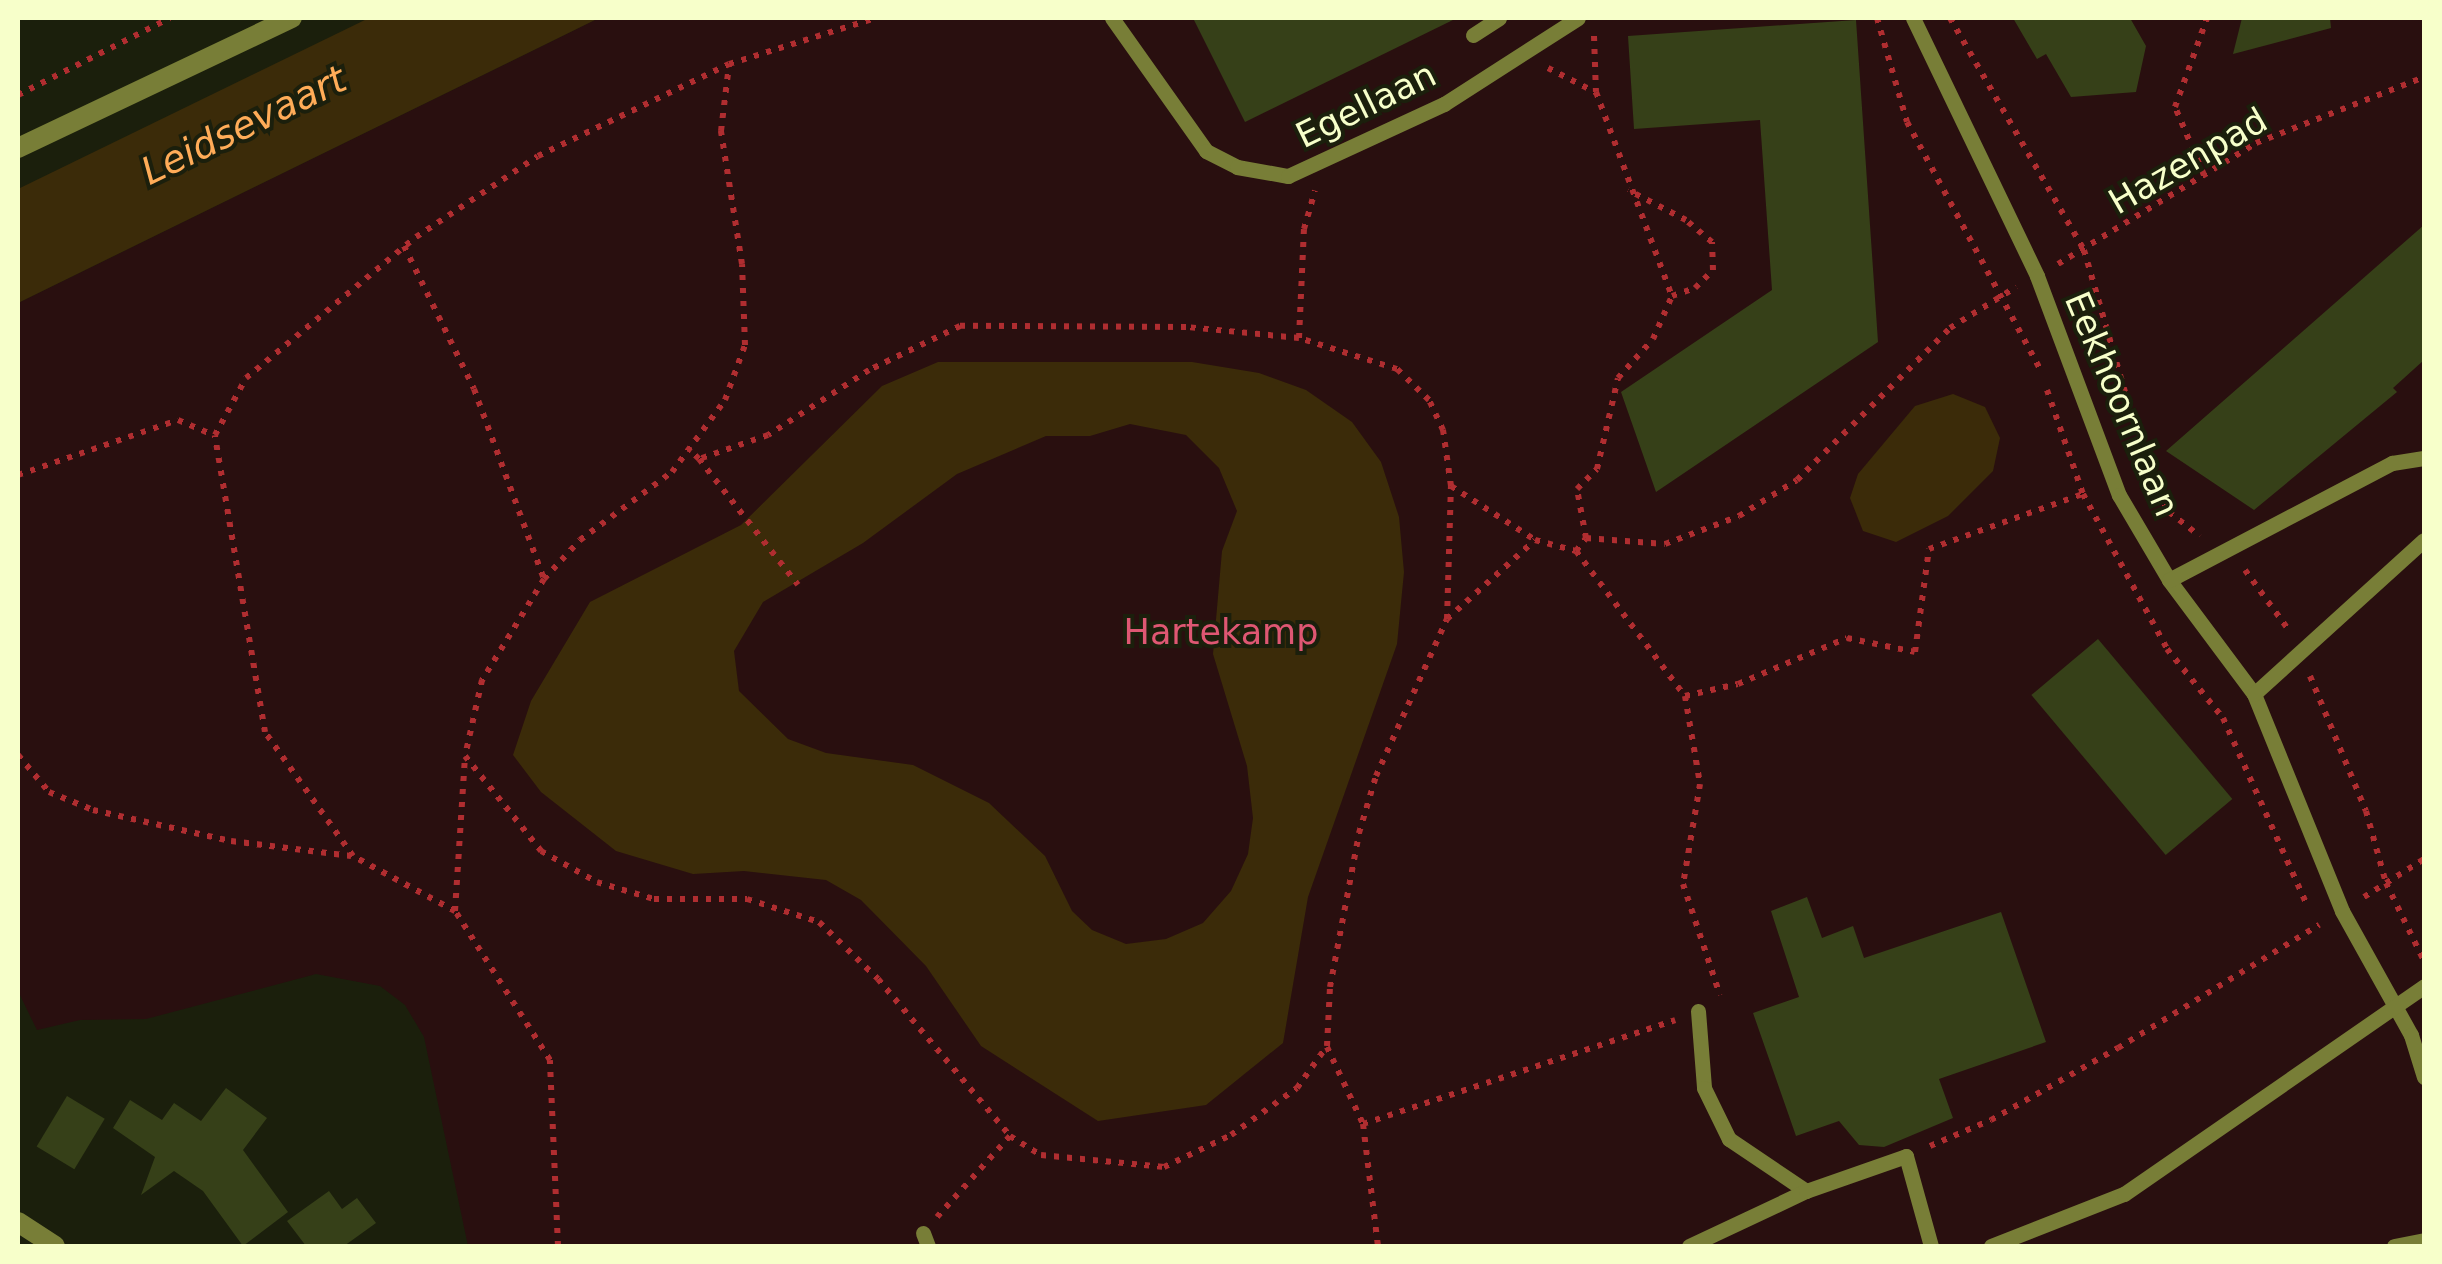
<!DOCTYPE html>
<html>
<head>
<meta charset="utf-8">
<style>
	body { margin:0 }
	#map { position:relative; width:2442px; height:1264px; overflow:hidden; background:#1b1f0c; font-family:"DejaVu Sans",sans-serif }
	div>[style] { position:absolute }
	.green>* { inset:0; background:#290f0f }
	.water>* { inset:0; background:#3b2b09 }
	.building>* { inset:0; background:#364018; transform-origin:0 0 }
	.path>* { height:6px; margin-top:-3px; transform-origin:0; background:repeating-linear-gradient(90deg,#b02d30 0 5px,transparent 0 13px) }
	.service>* { height:15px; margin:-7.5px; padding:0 7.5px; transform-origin:7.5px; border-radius:7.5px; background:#787e37 }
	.minor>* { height:20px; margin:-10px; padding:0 10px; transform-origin:10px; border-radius:10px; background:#787e37 }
	.tertiary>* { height:20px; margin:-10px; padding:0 10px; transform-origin:10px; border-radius:10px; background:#787e37 }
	span { translate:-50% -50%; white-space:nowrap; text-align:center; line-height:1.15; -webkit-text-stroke:8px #1b1f0c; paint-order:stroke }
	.street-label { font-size:35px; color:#f7ffca }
	.park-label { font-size:35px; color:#de5773 }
	.water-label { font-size:38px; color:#ffac58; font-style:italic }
	.frame { position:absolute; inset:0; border:20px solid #f7ffca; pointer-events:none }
</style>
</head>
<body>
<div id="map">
	<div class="green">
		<i style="clip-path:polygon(599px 18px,2424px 18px,2424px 1246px,468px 1246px,424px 1037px,405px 1005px,380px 986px,316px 974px,146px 1019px,80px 1020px,37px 1030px,18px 991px,18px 303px)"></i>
	</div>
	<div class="water">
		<i style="clip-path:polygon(369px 18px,599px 18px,18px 303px,18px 189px)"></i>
		<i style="clip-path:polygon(evenodd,938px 362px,1192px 362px,1259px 373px,1306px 390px,1352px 422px,1381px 462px,1399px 517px,1404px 572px,1397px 644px,1308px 897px,1283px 1043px,1206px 1105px,1098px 1121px,981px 1046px,926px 966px,861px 900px,826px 880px,744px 871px,693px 874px,616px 851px,541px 792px,513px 755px,531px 701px,590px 602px,741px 525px,882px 386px,938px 362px,1130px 424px,1186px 435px,1219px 468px,1237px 511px,1222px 551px,1213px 654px,1247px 766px,1253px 818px,1248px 854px,1231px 891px,1203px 923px,1166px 939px,1126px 944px,1092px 930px,1072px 911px,1045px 856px,989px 803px,913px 765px,826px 753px,788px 739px,739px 691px,734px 651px,763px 602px,863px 543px,957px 474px,1046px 436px,1090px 436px,1130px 424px)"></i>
		<i style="clip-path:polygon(1953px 394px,1985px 407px,2000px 438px,1993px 471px,1948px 516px,1896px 542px,1863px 531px,1850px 498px,1858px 474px,1915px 406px)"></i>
	</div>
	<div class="building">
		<i style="clip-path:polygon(1193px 18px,1457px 18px,1245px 122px)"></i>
		<i style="clip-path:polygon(2013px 18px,2130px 18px,2146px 46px,2136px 92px,2071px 97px,2046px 54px,2037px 59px)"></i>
		<i style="clip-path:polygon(2242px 18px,2330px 18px,2331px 28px,2233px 54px)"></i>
		<i style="clip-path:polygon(1856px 20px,1878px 342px,1656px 492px,1621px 392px,1772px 290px,1760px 120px,1634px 129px,1628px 36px)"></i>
		<i style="clip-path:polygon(2424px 225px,2424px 360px,2393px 388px,2397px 392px,2254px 510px,2166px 451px)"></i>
		<i style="left:2098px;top:639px;width:209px;height:87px;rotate:50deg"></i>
		<i style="clip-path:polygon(1807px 897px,1822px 938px,1853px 926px,1864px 958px,2001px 912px,2046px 1042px,1939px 1079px,1953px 1118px,1884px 1147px,1859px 1145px,1839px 1121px,1796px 1136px,1753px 1013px,1799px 997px,1771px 911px)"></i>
		<i style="clip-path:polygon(226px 1088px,267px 1118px,243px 1150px,288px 1212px,243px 1246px,203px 1191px,174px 1171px,141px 1195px,155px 1157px,113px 1128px,130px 1100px,162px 1120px,174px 1103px,201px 1121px)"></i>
		<i style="left:67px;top:1096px;width:44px;height:59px;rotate:31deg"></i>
		<i style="clip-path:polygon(329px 1191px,342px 1209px,357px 1198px,376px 1223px,344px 1246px,306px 1246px,287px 1221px)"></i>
	</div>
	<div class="path">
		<i style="left:1877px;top:18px;width:108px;rotate:73.9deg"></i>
		<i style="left:1907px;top:122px;width:281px;rotate:61.7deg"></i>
		<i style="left:1950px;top:18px;width:268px;rotate:60deg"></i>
		<i style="left:2084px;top:250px;width:241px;rotate:73.9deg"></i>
		<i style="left:2151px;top:482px;width:35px;rotate:59deg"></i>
		<i style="left:2169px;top:512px;width:39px;rotate:38deg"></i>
		<i style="left:1594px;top:36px;width:56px;rotate:88deg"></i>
		<i style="left:1596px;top:92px;width:218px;rotate:69.6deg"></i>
		<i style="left:1548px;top:68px;width:53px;rotate:27.1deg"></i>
		<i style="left:18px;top:95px;width:170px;rotate:-26.9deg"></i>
		<i style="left:2204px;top:175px;width:74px;rotate:-113.1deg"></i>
		<i style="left:2175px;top:107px;width:95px;rotate:-70.2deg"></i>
		<i style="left:404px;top:246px;width:159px;rotate:63.9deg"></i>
		<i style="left:474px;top:389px;width:202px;rotate:69.8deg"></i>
		<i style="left:544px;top:579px;width:119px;rotate:121.5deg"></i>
		<i style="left:482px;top:680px;width:78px;rotate:102.6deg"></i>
		<i style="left:465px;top:756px;width:122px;rotate:51.3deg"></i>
		<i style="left:541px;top:851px;width:64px;rotate:29deg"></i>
		<i style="left:597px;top:882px;width:59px;rotate:16.6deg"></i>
		<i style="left:654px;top:899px;width:93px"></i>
		<i style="left:747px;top:899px;width:76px;rotate:17.7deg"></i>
		<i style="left:819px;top:922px;width:82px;rotate:44deg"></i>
		<i style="left:878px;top:979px;width:205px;rotate:49.9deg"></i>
		<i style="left:1010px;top:1136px;width:36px;rotate:32deg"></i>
		<i style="left:1041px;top:1155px;width:124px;rotate:5.6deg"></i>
		<i style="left:1164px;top:1167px;width:74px;rotate:-25.5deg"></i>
		<i style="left:1231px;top:1135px;width:81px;rotate:-35.5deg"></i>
		<i style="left:1297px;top:1088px;width:52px;rotate:-54.5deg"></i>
		<i style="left:1327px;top:1046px;width:59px;rotate:-87.1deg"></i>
		<i style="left:1330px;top:987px;width:157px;rotate:-79.3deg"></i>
		<i style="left:1359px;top:833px;width:59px;rotate:-73.4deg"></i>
		<i style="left:1376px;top:776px;width:172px;rotate:-65.7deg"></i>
		<i style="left:1447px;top:619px;width:133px;rotate:-88.3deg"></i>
		<i style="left:1451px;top:486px;width:57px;rotate:-98.1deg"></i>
		<i style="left:1443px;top:430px;width:33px;rotate:-115deg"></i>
		<i style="left:1429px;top:400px;width:45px;rotate:-135.9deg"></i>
		<i style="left:1397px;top:369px;width:103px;rotate:-162.4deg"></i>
		<i style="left:1299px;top:338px;width:114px;rotate:-174.4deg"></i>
		<i style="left:1186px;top:327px;width:226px;rotate:-179.7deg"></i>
		<i style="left:960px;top:326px;width:101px;rotate:154.2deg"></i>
		<i style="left:869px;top:370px;width:120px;rotate:147.2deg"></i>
		<i style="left:768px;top:435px;width:73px;rotate:160.8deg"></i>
		<i style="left:699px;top:459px;width:14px;rotate:-135deg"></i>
		<i style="left:2058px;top:264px;width:232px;rotate:-31.4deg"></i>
		<i style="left:2256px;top:143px;width:180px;rotate:-21.4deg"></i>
		<i style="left:1299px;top:338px;width:109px;rotate:-87.4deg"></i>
		<i style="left:1304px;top:229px;width:40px;rotate:-74deg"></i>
		<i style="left:2047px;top:390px;width:110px;rotate:70.9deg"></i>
		<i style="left:2083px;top:494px;width:176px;rotate:61.5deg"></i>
		<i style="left:2167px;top:649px;width:89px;rotate:50.9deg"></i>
		<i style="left:2223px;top:718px;width:203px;rotate:65.8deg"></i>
		<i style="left:699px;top:459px;width:160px;rotate:51.8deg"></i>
		<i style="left:18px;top:475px;width:169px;rotate:-19deg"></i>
		<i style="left:178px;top:420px;width:39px;rotate:23deg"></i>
		<i style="left:1451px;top:486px;width:100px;rotate:32.7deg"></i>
		<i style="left:1535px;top:540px;width:42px;rotate:15deg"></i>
		<i style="left:1576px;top:551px;width:181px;rotate:53.1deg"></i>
		<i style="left:1685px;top:696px;width:89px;rotate:80.3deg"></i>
		<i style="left:1700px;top:784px;width:101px;rotate:99.6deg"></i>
		<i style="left:1683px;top:884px;width:117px;rotate:71.6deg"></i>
		<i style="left:1586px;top:538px;width:50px;rotate:-100.4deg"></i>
		<i style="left:1577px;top:489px;width:28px;rotate:-45deg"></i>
		<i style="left:1597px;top:469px;width:93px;rotate:-77deg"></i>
		<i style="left:1618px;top:378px;width:52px;rotate:-48.1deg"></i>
		<i style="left:1653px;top:339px;width:47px;rotate:-66.2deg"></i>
		<i style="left:1672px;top:296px;width:24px;rotate:-19deg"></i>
		<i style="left:1695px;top:288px;width:25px;rotate:-45deg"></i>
		<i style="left:1713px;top:270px;width:28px;rotate:-92deg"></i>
		<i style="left:1712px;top:242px;width:34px;rotate:-140deg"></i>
		<i style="left:1686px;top:220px;width:65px;rotate:-152.7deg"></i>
		<i style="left:1576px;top:551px;width:16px;rotate:-52deg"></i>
		<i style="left:1586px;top:538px;width:79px;rotate:4.3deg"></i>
		<i style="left:1665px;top:544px;width:79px;rotate:-20.7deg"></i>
		<i style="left:1739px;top:516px;width:68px;rotate:-31.8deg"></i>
		<i style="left:1797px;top:480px;width:216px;rotate:-44.8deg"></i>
		<i style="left:1950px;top:328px;width:78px;rotate:-31.8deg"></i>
		<i style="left:2245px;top:570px;width:73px;rotate:53.9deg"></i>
		<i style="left:544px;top:579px;width:53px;rotate:-47.3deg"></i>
		<i style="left:580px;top:540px;width:114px;rotate:-36.5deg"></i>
		<i style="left:672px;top:472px;width:89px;rotate:-53.6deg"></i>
		<i style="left:725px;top:400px;width:59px;rotate:-70deg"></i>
		<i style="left:745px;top:345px;width:81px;rotate:-92.1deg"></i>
		<i style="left:742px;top:264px;width:135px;rotate:-99deg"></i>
		<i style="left:721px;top:131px;width:66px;rotate:-83.1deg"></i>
		<i style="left:1447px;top:619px;width:118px;rotate:-41.9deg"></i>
		<i style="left:2310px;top:676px;width:146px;rotate:67.5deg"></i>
		<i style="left:2366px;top:811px;width:75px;rotate:74.5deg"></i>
		<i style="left:2386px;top:883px;width:87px;rotate:64deg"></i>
		<i style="left:1685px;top:696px;width:54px;rotate:-12.8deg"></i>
		<i style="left:1738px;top:684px;width:118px;rotate:-22.9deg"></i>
		<i style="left:1847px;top:638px;width:69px;rotate:11.6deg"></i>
		<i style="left:1915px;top:652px;width:104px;rotate:-82.3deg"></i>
		<i style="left:1929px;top:549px;width:164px;rotate:-19.7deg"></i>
		<i style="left:18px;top:755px;width:48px;rotate:50deg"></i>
		<i style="left:49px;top:792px;width:48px;rotate:22.2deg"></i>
		<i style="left:93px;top:810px;width:141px;rotate:12.7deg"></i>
		<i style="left:231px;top:841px;width:121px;rotate:7.1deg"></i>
		<i style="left:2364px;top:897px;width:71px;rotate:-32.3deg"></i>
		<i style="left:455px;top:911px;width:154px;rotate:-86.3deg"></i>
		<i style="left:1327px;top:1047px;width:85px;rotate:64.9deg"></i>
		<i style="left:1363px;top:1124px;width:123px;rotate:83deg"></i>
		<i style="left:1363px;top:1124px;width:329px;rotate:-18.4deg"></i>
		<i style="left:1930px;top:1146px;width:66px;rotate:-23.1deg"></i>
		<i style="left:1991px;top:1120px;width:146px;rotate:-29.6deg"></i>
		<i style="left:2118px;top:1048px;width:236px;rotate:-31.5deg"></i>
		<i style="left:937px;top:1217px;width:109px;rotate:-48deg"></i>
		<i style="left:558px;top:1246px;width:186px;rotate:-92.5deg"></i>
		<i style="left:550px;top:1060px;width:177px;rotate:-122.5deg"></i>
		<i style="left:455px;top:911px;width:116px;rotate:-151.7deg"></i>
		<i style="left:353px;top:856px;width:152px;rotate:-125.4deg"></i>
		<i style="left:265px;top:732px;width:301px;rotate:-99.6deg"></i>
		<i style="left:215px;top:435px;width:65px;rotate:-61.5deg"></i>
		<i style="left:246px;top:378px;width:221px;rotate:-39.7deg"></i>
		<i style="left:416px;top:237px;width:146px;rotate:-33.6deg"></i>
		<i style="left:538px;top:156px;width:212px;rotate:-25.7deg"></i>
		<i style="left:729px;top:64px;width:154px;rotate:-17.4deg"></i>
	</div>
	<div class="service">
		<i style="left:1112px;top:18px;width:163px;rotate:54.7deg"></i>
		<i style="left:1206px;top:151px;width:35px;rotate:27deg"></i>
		<i style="left:1237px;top:167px;width:52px;rotate:10deg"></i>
		<i style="left:1288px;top:176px;width:172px;rotate:-24.8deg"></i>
		<i style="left:1444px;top:104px;width:159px;rotate:-32.7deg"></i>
		<i style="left:1913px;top:18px;width:286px;rotate:64.3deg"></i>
		<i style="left:2037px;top:276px;width:234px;rotate:69.5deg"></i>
		<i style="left:2119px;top:495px;width:99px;rotate:59.5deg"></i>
		<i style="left:2169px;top:580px;width:142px;rotate:53.3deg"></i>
		<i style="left:2254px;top:694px;width:234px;rotate:67.9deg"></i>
		<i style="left:2342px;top:911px;width:142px;rotate:60.9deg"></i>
		<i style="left:2411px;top:1035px;width:44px;rotate:72.8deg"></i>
		<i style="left:1473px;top:35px;width:31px;rotate:-33deg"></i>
		<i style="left:2169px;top:580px;width:252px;rotate:-27.7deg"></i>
		<i style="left:2392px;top:463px;width:32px;rotate:-9deg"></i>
		<i style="left:2254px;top:694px;width:229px;rotate:-42.2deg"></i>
		<i style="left:1698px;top:1011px;width:77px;rotate:85.5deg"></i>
		<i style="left:1704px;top:1088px;width:57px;rotate:63.9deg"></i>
		<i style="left:1729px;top:1139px;width:93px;rotate:34deg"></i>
		<i style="left:923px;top:1233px;width:14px;rotate:69deg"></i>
		<i style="left:1689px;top:1246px;width:129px;rotate:-25.2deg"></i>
		<i style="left:1806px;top:1191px;width:106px;rotate:-19.3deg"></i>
		<i style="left:1906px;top:1156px;width:93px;rotate:74.5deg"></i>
		<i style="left:1991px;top:1246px;width:143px;rotate:-21.4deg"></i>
		<i style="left:2124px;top:1194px;width:365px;rotate:-34.7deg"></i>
		<i style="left:2394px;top:1246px;width:31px;rotate:-11deg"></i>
	</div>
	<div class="minor">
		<i style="left:18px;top:1222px;width:44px;rotate:33deg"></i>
	</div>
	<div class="tertiary">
		<i style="left:18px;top:148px;width:303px;rotate:-25.4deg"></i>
	</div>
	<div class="street-label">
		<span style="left:1366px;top:105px;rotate:-26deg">Egellaan</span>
		<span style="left:2188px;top:161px;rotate:-30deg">Hazenpad</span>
		<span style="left:2122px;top:404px;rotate:67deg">Eekhoornlaan</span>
	</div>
	<div class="park-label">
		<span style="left:1221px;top:632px">Hartekamp</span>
	</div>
	<div class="water-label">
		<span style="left:244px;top:126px;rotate:-26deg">Leidsevaart</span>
	</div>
	<div class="frame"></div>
</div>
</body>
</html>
